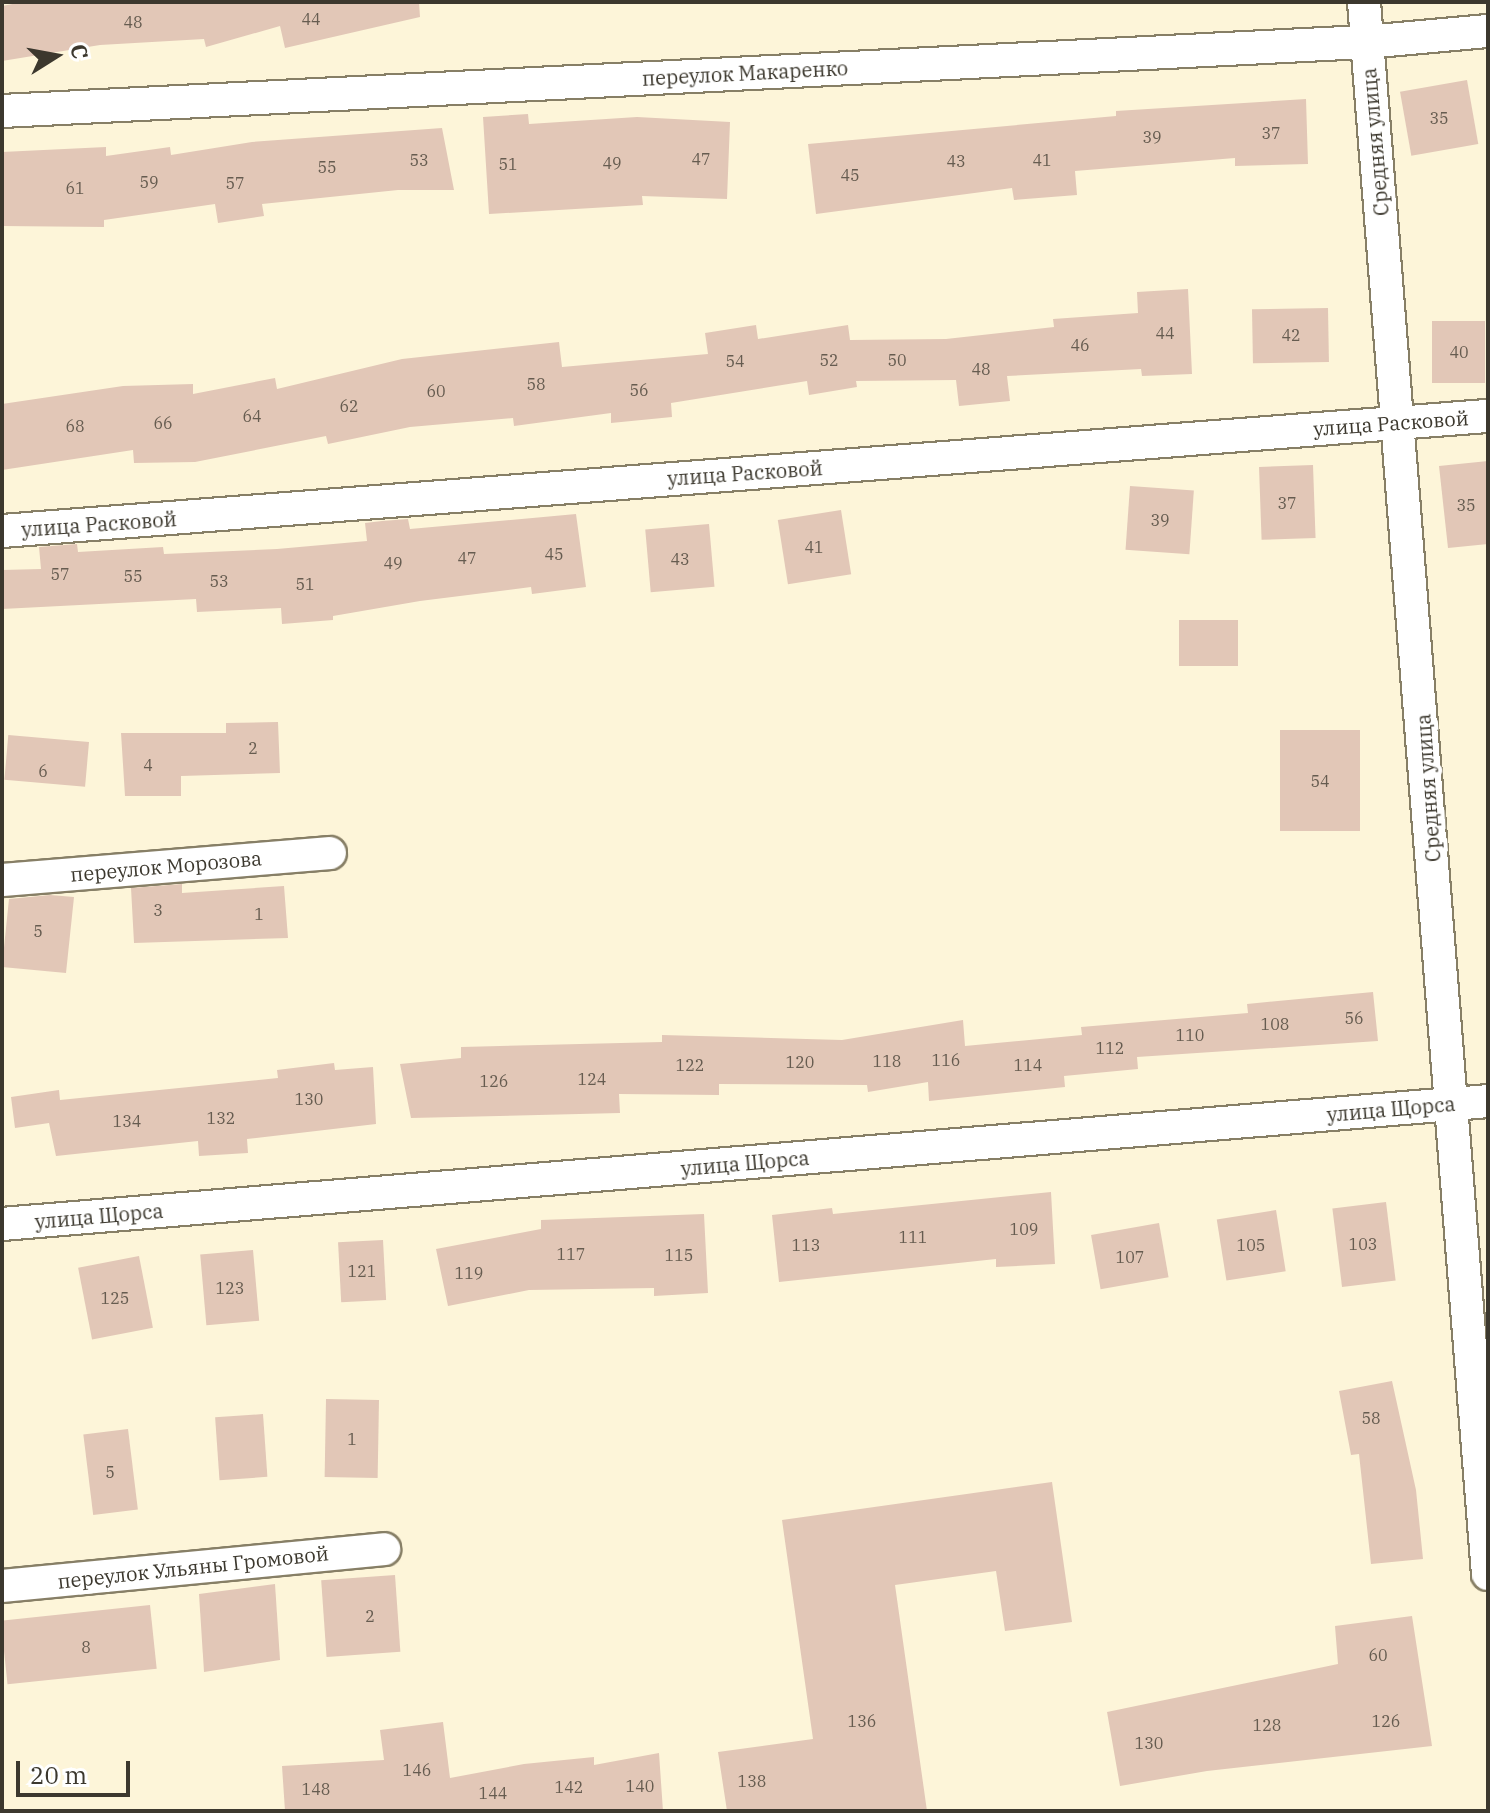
<!DOCTYPE html>
<html>
<head>
<meta charset="utf-8">
<style>
	body { margin:0 }
	#map { position:relative; width:1490px; height:1813px; overflow:hidden; background:#fdf5d9; font-family:"IBM Plex Serif",serif }
	div>[style] { position:absolute }
	.building>* { inset:0; background:#e2c7b7; transform-origin:0 0 }
	.roads { filter:drop-shadow(2px 0 #877f66) drop-shadow(-2px 0 #877f66) drop-shadow(0 2px #877f66) drop-shadow(0 -2px #877f66) }
	.minor>* { height:32px; margin:-16px; padding:0 16px; transform-origin:16px; border-radius:16px; background:#fff }
	span { translate:-50% -50%; white-space:nowrap; text-align:center; line-height:1.15; -webkit-text-stroke:8px #fff; paint-order:stroke }
	.number-label { font-size:16px; color:#665c50 }
	.number-label span { -webkit-text-stroke-width:0 }
	.street-label { font-size:20px; color:#3c382e }
	.frame { position:absolute; inset:0; border:4px solid #3c382e; pointer-events:none }
	.north { position:absolute; left:16px; top:16px; width:80px; height:80px; -webkit-text-stroke:6px #fff; paint-order:stroke; rotate:79deg; font-size:22px; font-weight:700; line-height:32px; text-align:center; color:#3c382e }
	.north::after { content:''; display:block; margin:auto; width:28px; height:36px; background:#3c382e; clip-path:polygon(50% 0,100% 100%,50% 72%,0 100%) }
	.scale { position:absolute; left:16px; top:1761px; width:114px; height:36px; box-sizing:border-box; border:4px solid #3c382e; border-top:0; padding-left:10px; font-size:24px; line-height:28px; white-space:nowrap; color:#3c382e; -webkit-text-stroke:6px #fff; paint-order:stroke }
</style>
</head>
<body>
<div id="map">
	<div class="building">
		<i style="clip-path:polygon(23px 2px,419px 2px,420px 17px,285px 48px,280px 26px,206px 47px,204px 39px,100px 45px,2px 61px,2px 6px)"></i>
		<i style="left:1467px;top:80px;width:65px;height:68px;rotate:80deg"></i>
		<i style="clip-path:polygon(1306px 99px,1308px 164px,1235px 166px,1235px 158px,1075px 171px,1077px 195px,1014px 200px,1012px 188px,816px 214px,808px 144px,1116px 116px,1116px 111px)"></i>
		<i style="clip-path:polygon(528px 114px,529px 124px,637px 117px,730px 122px,727px 199px,642px 196px,643px 205px,489px 214px,483px 117px)"></i>
		<i style="clip-path:polygon(442px 128px,454px 190px,398px 190px,262px 204px,264px 216px,218px 223px,215px 204px,104px 220px,104px 227px,2px 226px,2px 152px,106px 147px,106px 156px,170px 147px,171px 155px,252px 142px)"></i>
		<i style="clip-path:polygon(1188px 289px,1192px 374px,1142px 376px,1141px 369px,1007px 376px,1010px 401px,959px 406px,956px 380px,856px 381px,857px 387px,809px 395px,807px 381px,671px 403px,672px 417px,611px 423px,611px 413px,514px 426px,513px 418px,410px 427px,328px 444px,326px 436px,195px 462px,134px 463px,133px 450px,2px 470px,2px 404px,123px 386px,193px 384px,193px 394px,275px 378px,277px 389px,402px 359px,559px 342px,562px 367px,708px 354px,705px 333px,756px 325px,758px 339px,848px 325px,850px 340px,946px 339px,1054px 327px,1053px 319px,1138px 313px,1137px 292px)"></i>
		<i style="left:1328px;top:308px;width:54px;height:76px;rotate:89deg"></i>
		<i style="left:1432px;top:321px;width:53px;height:62px"></i>
		<i style="clip-path:polygon(1488px 461px,1488px 544px,1448px 548px,1439px 466px)"></i>
		<i style="left:1313px;top:465px;width:73px;height:54px;rotate:88deg"></i>
		<i style="left:1130px;top:486px;width:64px;height:64px;rotate:4deg"></i>
		<i style="left:841px;top:510px;width:65px;height:64px;rotate:81deg"></i>
		<i style="clip-path:polygon(576px 514px,586px 587px,532px 594px,531px 587px,420px 601px,333px 616px,333px 620px,282px 624px,281px 608px,197px 612px,196px 599px,2px 609px,2px 570px,41px 569px,39px 547px,77px 544px,78px 552px,163px 547px,164px 554px,277px 549px,367px 541px,365px 523px,382px 521px,408px 519px,410px 529px)"></i>
		<i style="left:709px;top:524px;width:63px;height:64px;rotate:85deg"></i>
		<i style="left:1179px;top:620px;width:59px;height:46px"></i>
		<i style="clip-path:polygon(278px 722px,280px 773px,181px 776px,181px 796px,125px 796px,121px 733px,226px 733px,226px 723px)"></i>
		<i style="left:1280px;top:730px;width:80px;height:101px"></i>
		<i style="left:89px;top:742px;width:45px;height:81px;rotate:95deg"></i>
		<i style="clip-path:polygon(182px 884px,182px 893px,284px 886px,288px 938px,134px 943px,131px 888px)"></i>
		<i style="clip-path:polygon(50px 895px,74px 897px,66px 973px,2px 967px,9px 899px)"></i>
		<i style="clip-path:polygon(1373px 992px,1378px 1041px,1137px 1057px,1138px 1069px,1064px 1076px,1065px 1087px,929px 1101px,928px 1082px,868px 1092px,867px 1085px,719px 1084px,719px 1095px,619px 1094px,620px 1113px,411px 1118px,400px 1064px,461px 1058px,461px 1047px,662px 1042px,662px 1035px,842px 1040px,963px 1020px,965px 1046px,1082px 1035px,1081px 1027px,1248px 1013px,1247px 1004px)"></i>
		<i style="clip-path:polygon(334px 1063px,335px 1070px,373px 1067px,376px 1124px,247px 1139px,248px 1153px,199px 1156px,198px 1141px,56px 1156px,49px 1123px,15px 1128px,11px 1097px,59px 1090px,60px 1100px,278px 1078px,277px 1070px)"></i>
		<i style="clip-path:polygon(1051px 1192px,1055px 1264px,996px 1267px,996px 1259px,779px 1282px,772px 1215px,832px 1208px,833px 1214px)"></i>
		<i style="left:1386px;top:1202px;width:79px;height:54px;rotate:83deg"></i>
		<i style="left:1276px;top:1210px;width:62px;height:60px;rotate:81deg"></i>
		<i style="clip-path:polygon(704px 1214px,708px 1293px,654px 1296px,654px 1288px,529px 1290px,448px 1306px,436px 1249px,541px 1229px,541px 1220px)"></i>
		<i style="left:1159px;top:1223px;width:55px;height:69px;rotate:80deg"></i>
		<i style="left:383px;top:1240px;width:60px;height:45px;rotate:87deg"></i>
		<i style="left:253px;top:1250px;width:71px;height:53px;rotate:85deg"></i>
		<i style="left:139px;top:1256px;width:73px;height:62px;rotate:79deg"></i>
		<i style="clip-path:polygon(1392px 1381px,1416px 1490px,1423px 1559px,1371px 1564px,1359px 1454px,1351px 1455px,1339px 1391px)"></i>
		<i style="left:326px;top:1399px;width:53px;height:78px;rotate:1deg"></i>
		<i style="left:263px;top:1414px;width:63px;height:48px;rotate:86deg"></i>
		<i style="left:128px;top:1429px;width:81px;height:45px;rotate:83deg"></i>
		<i style="clip-path:polygon(1052px 1482px,1072px 1622px,1005px 1631px,996px 1571px,895px 1585px,927px 1811px,727px 1811px,718px 1752px,813px 1739px,782px 1520px)"></i>
		<i style="left:395px;top:1575px;width:77px;height:74px;rotate:86deg"></i>
		<i style="clip-path:polygon(275px 1584px,280px 1660px,204px 1672px,199px 1594px)"></i>
		<i style="left:150px;top:1605px;width:64px;height:150px;rotate:84deg"></i>
		<i style="clip-path:polygon(1412px 1616px,1432px 1746px,1207px 1771px,1120px 1786px,1107px 1712px,1338px 1664px,1335px 1626px)"></i>
		<i style="clip-path:polygon(443px 1722px,450px 1778px,524px 1764px,594px 1757px,594px 1765px,659px 1753px,663px 1811px,285px 1811px,282px 1766px,384px 1760px,380px 1730px)"></i>
	</div>
	<div class="roads">
		<div class="minor">
			<i style="left:1364px;top:2px;width:1577px;rotate:85.49deg"></i>
			<i style="left:2px;top:111px;width:1366px;rotate:-2.9deg"></i>
			<i style="left:1366px;top:42px;width:122px;rotate:-5.2deg"></i>
			<i style="left:2px;top:531px;width:1490px;rotate:-4.43deg"></i>
			<i style="left:2px;top:880px;width:329px;rotate:-4.7deg"></i>
			<i style="left:2px;top:1224px;width:1491px;rotate:-4.73deg"></i>
			<i style="left:2px;top:1586px;width:384px;rotate:-5.5deg"></i>
		</div>
	</div>
	<div class="number-label">
		<span style="left:311px;top:19px">44</span>
		<span style="left:133px;top:22px">48</span>
		<span style="left:1439px;top:118px">35</span>
		<span style="left:1271px;top:133px">37</span>
		<span style="left:1152px;top:137px">39</span>
		<span style="left:701px;top:159px">47</span>
		<span style="left:419px;top:160px">53</span>
		<span style="left:1042px;top:160px">41</span>
		<span style="left:956px;top:161px">43</span>
		<span style="left:612px;top:163px">49</span>
		<span style="left:508px;top:164px">51</span>
		<span style="left:327px;top:167px">55</span>
		<span style="left:850px;top:175px">45</span>
		<span style="left:149px;top:182px">59</span>
		<span style="left:235px;top:183px">57</span>
		<span style="left:75px;top:188px">61</span>
		<span style="left:1165px;top:333px">44</span>
		<span style="left:1291px;top:335px">42</span>
		<span style="left:1080px;top:345px">46</span>
		<span style="left:1459px;top:352px">40</span>
		<span style="left:829px;top:360px">52</span>
		<span style="left:897px;top:360px">50</span>
		<span style="left:735px;top:361px">54</span>
		<span style="left:981px;top:369px">48</span>
		<span style="left:536px;top:384px">58</span>
		<span style="left:639px;top:390px">56</span>
		<span style="left:436px;top:391px">60</span>
		<span style="left:349px;top:406px">62</span>
		<span style="left:252px;top:416px">64</span>
		<span style="left:163px;top:423px">66</span>
		<span style="left:75px;top:426px">68</span>
		<span style="left:1287px;top:503px">37</span>
		<span style="left:1466px;top:505px">35</span>
		<span style="left:1160px;top:520px">39</span>
		<span style="left:814px;top:547px">41</span>
		<span style="left:554px;top:554px">45</span>
		<span style="left:467px;top:558px">47</span>
		<span style="left:680px;top:559px">43</span>
		<span style="left:393px;top:563px">49</span>
		<span style="left:60px;top:574px">57</span>
		<span style="left:133px;top:576px">55</span>
		<span style="left:219px;top:581px">53</span>
		<span style="left:305px;top:584px">51</span>
		<span style="left:253px;top:748px">2</span>
		<span style="left:148px;top:765px">4</span>
		<span style="left:43px;top:771px">6</span>
		<span style="left:1320px;top:781px">54</span>
		<span style="left:158px;top:910px">3</span>
		<span style="left:259px;top:914px">1</span>
		<span style="left:38px;top:931px">5</span>
		<span style="left:1354px;top:1018px">56</span>
		<span style="left:1275px;top:1024px">108</span>
		<span style="left:1190px;top:1035px">110</span>
		<span style="left:1110px;top:1048px">112</span>
		<span style="left:946px;top:1060px">116</span>
		<span style="left:887px;top:1061px">118</span>
		<span style="left:800px;top:1062px">120</span>
		<span style="left:690px;top:1065px">122</span>
		<span style="left:1028px;top:1065px">114</span>
		<span style="left:592px;top:1079px">124</span>
		<span style="left:494px;top:1081px">126</span>
		<span style="left:309px;top:1099px">130</span>
		<span style="left:221px;top:1118px">132</span>
		<span style="left:127px;top:1121px">134</span>
		<span style="left:1024px;top:1229px">109</span>
		<span style="left:913px;top:1237px">111</span>
		<span style="left:1363px;top:1244px">103</span>
		<span style="left:806px;top:1245px">113</span>
		<span style="left:1251px;top:1245px">105</span>
		<span style="left:571px;top:1254px">117</span>
		<span style="left:679px;top:1255px">115</span>
		<span style="left:1130px;top:1257px">107</span>
		<span style="left:362px;top:1271px">121</span>
		<span style="left:469px;top:1273px">119</span>
		<span style="left:230px;top:1288px">123</span>
		<span style="left:115px;top:1298px">125</span>
		<span style="left:1371px;top:1418px">58</span>
		<span style="left:352px;top:1439px">1</span>
		<span style="left:110px;top:1472px">5</span>
		<span style="left:370px;top:1616px">2</span>
		<span style="left:86px;top:1647px">8</span>
		<span style="left:1378px;top:1655px">60</span>
		<span style="left:862px;top:1721px">136</span>
		<span style="left:1386px;top:1721px">126</span>
		<span style="left:1267px;top:1725px">128</span>
		<span style="left:1149px;top:1743px">130</span>
		<span style="left:417px;top:1770px">146</span>
		<span style="left:752px;top:1781px">138</span>
		<span style="left:640px;top:1786px">140</span>
		<span style="left:569px;top:1787px">142</span>
		<span style="left:316px;top:1789px">148</span>
		<span style="left:493px;top:1793px">144</span>
	</div>
	<div class="street-label">
		<span style="left:745px;top:73px;rotate:-3deg">переулок Макаренко</span>
		<span style="left:1375px;top:142px;rotate:-95deg">Средняя улица</span>
		<span style="left:1391px;top:423px;rotate:-4deg">улица Расковой</span>
		<span style="left:745px;top:473px;rotate:-4deg">улица Расковой</span>
		<span style="left:99px;top:524px;rotate:-4deg">улица Расковой</span>
		<span style="left:1428px;top:788px;rotate:-94deg">Средняя улица</span>
		<span style="left:166px;top:866px;rotate:-5deg">переулок Морозова</span>
		<span style="left:1391px;top:1109px;rotate:-5deg">улица Щорса</span>
		<span style="left:745px;top:1163px;rotate:-5deg">улица Щорса</span>
		<span style="left:99px;top:1216px;rotate:-5deg">улица Щорса</span>
		<span style="left:193px;top:1567px;rotate:-6deg">переулок Ульяны Громовой</span>
	</div>
	<div class="frame"></div>
	<div class="north">С</div>
	<div class="scale">20 m</div>
</div>
</body>
</html>
